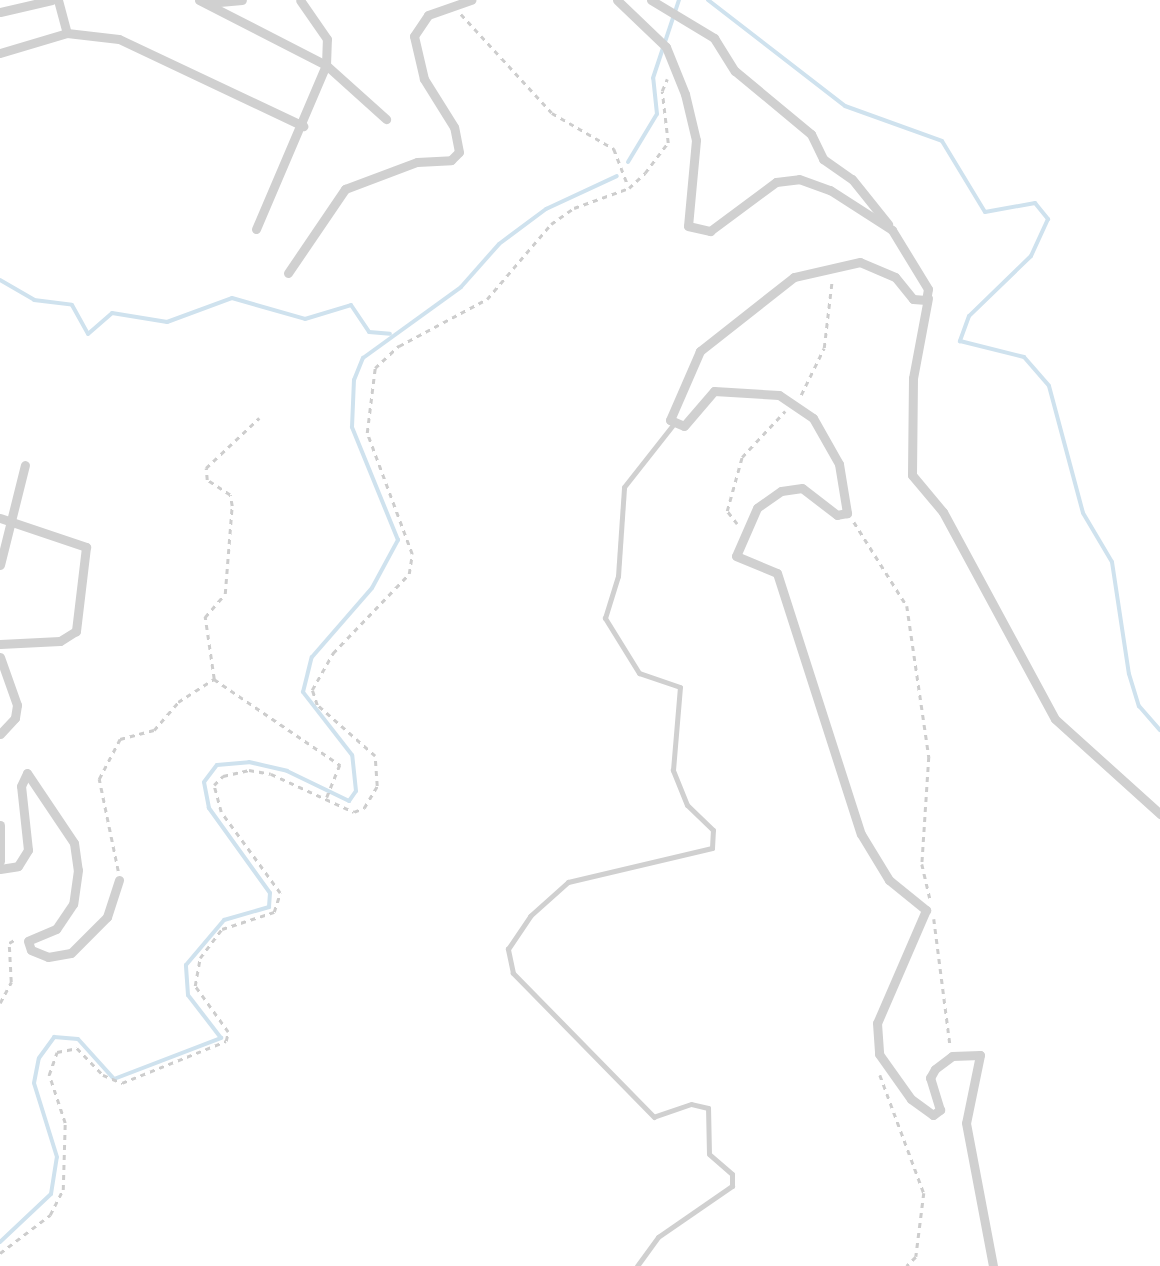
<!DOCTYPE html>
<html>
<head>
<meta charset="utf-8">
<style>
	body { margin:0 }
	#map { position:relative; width:1160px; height:1266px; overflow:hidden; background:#fff; font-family:"Work Sans",sans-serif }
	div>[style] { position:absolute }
	.stream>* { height:4px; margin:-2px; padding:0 2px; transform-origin:2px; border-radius:2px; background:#cfe2ee }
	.path>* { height:2.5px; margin-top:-1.25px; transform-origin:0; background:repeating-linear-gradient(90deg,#cdcdcd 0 5px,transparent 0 10px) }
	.lane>* { height:5px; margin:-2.5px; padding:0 2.5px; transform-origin:2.5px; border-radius:2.5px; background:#d0d0d0 }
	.street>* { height:9px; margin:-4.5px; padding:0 4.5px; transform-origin:4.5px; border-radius:4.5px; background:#d0d0d0 }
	span { translate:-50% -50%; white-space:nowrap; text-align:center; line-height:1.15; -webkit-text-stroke:10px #fff; paint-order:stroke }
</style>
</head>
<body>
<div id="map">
	<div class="stream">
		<i style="left:708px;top:0;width:173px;rotate:37.7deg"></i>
		<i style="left:845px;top:106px;width:103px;rotate:19.8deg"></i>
		<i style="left:942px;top:141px;width:83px;rotate:58.8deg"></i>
		<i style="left:985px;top:212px;width:51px;rotate:-10.2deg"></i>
		<i style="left:1035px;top:203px;width:21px;rotate:51deg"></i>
		<i style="left:1048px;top:219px;width:41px;rotate:114.7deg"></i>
		<i style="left:1031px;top:256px;width:86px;rotate:135.9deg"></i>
		<i style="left:969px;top:316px;width:27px;rotate:110deg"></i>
		<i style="left:960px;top:341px;width:66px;rotate:14deg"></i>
		<i style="left:1024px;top:357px;width:38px;rotate:49deg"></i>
		<i style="left:1049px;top:386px;width:131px;rotate:75deg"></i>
		<i style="left:1083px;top:513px;width:57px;rotate:59.4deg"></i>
		<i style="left:1112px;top:562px;width:113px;rotate:81.4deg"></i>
		<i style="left:1129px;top:674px;width:34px;rotate:73deg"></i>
		<i style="left:1139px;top:706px;width:32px;rotate:49deg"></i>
		<i style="left:628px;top:162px;width:56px;rotate:-58.9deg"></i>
		<i style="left:657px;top:114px;width:36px;rotate:-96deg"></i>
		<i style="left:653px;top:78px;width:82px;rotate:-71.6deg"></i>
		<i style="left:0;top:280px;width:39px;rotate:30deg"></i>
		<i style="left:34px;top:300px;width:38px;rotate:7deg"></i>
		<i style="left:72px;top:305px;width:33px;rotate:61deg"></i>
		<i style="left:88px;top:334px;width:32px;rotate:-41deg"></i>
		<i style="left:112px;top:313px;width:56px;rotate:9.3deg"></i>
		<i style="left:167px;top:322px;width:69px;rotate:-20.3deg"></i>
		<i style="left:232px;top:298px;width:76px;rotate:16deg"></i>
		<i style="left:305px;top:319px;width:48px;rotate:-16.9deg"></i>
		<i style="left:351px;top:305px;width:32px;rotate:56deg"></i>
		<i style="left:369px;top:332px;width:21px;rotate:5deg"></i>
		<i style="left:0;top:1242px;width:70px;rotate:-43.3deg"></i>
		<i style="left:51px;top:1194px;width:37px;rotate:-81deg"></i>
		<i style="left:57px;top:1157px;width:77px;rotate:-107.3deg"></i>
		<i style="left:34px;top:1083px;width:25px;rotate:-79deg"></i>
		<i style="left:39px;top:1058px;width:26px;rotate:-54deg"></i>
		<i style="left:54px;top:1037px;width:24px;rotate:5deg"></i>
		<i style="left:78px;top:1039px;width:54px;rotate:48deg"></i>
		<i style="left:114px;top:1079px;width:115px;rotate:-21deg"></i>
		<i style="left:221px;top:1038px;width:54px;rotate:-127.5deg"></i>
		<i style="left:188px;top:995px;width:30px;rotate:-94deg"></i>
		<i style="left:186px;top:965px;width:59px;rotate:-49.8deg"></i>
		<i style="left:224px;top:920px;width:47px;rotate:-16.1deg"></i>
		<i style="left:269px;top:907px;width:14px;rotate:-86deg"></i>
		<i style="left:270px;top:893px;width:105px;rotate:-125.7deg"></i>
		<i style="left:209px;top:808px;width:26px;rotate:-101deg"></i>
		<i style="left:204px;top:782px;width:21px;rotate:-53deg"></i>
		<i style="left:217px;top:765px;width:32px;rotate:-5deg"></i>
		<i style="left:249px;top:762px;width:39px;rotate:13deg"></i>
		<i style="left:287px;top:771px;width:69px;rotate:25.8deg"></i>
		<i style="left:349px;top:801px;width:12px;rotate:-55deg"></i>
		<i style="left:356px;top:791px;width:36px;rotate:-96deg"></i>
		<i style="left:352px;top:755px;width:80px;rotate:-127.9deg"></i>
		<i style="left:303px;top:692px;width:36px;rotate:-76deg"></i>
		<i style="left:312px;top:657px;width:91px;rotate:-49deg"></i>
		<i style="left:372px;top:588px;width:55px;rotate:-61.6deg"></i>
		<i style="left:398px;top:540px;width:122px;rotate:-112.2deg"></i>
		<i style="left:352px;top:427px;width:47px;rotate:-87.6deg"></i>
		<i style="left:354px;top:380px;width:24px;rotate:-68deg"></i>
		<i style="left:363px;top:358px;width:121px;rotate:-35.9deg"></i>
		<i style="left:461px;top:287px;width:57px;rotate:-48.5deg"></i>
		<i style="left:499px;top:244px;width:59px;rotate:-36.7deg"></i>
		<i style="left:546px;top:209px;width:78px;rotate:-24.9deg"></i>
	</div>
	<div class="path">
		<i style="left:461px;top:14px;width:134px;rotate:47.4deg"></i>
		<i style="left:552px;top:113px;width:72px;rotate:30.1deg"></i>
		<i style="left:614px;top:149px;width:40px;rotate:69deg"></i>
		<i style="left:801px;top:395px;width:52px;rotate:-63.9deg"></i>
		<i style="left:824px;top:348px;width:68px;rotate:-83.3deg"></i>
		<i style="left:854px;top:522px;width:99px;rotate:57.8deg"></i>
		<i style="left:907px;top:606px;width:153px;rotate:81.7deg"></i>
		<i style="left:929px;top:757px;width:107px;rotate:93.7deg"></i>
		<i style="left:922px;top:864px;width:35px;rotate:77deg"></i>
		<i style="left:737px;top:524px;width:16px;rotate:-128deg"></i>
		<i style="left:727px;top:511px;width:56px;rotate:-74.5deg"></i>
		<i style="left:742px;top:457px;width:63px;rotate:-46.9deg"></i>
		<i style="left:214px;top:679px;width:153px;rotate:34.3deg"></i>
		<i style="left:340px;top:765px;width:35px;rotate:112deg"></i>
		<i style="left:118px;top:871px;width:94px;rotate:-101.7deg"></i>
		<i style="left:99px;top:779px;width:45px;rotate:-62.3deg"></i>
		<i style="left:120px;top:739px;width:35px;rotate:-15deg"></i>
		<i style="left:154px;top:730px;width:37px;rotate:-49deg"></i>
		<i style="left:178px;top:702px;width:43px;rotate:-32.6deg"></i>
		<i style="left:214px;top:679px;width:63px;rotate:-98.3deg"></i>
		<i style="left:205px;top:617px;width:30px;rotate:-49deg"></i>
		<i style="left:225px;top:594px;width:88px;rotate:-85.5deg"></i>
		<i style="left:232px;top:506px;width:11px;rotate:-100deg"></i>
		<i style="left:230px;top:495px;width:27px;rotate:-147deg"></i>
		<i style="left:207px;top:480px;width:12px;rotate:-95deg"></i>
		<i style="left:206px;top:468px;width:73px;rotate:-43.3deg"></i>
		<i style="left:934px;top:919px;width:126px;rotate:82.7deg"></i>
		<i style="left:0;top:1003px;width:24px;rotate:-62deg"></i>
		<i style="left:11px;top:982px;width:39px;rotate:-93deg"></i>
		<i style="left:9px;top:943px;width:8px;rotate:-30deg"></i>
		<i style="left:880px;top:1075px;width:126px;rotate:69.6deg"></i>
		<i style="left:924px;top:1193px;width:64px;rotate:97.1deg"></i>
		<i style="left:916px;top:1257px;width:13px;rotate:135deg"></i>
		<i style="left:0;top:1253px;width:63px;rotate:-37.2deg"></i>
		<i style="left:50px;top:1215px;width:28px;rotate:-63deg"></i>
		<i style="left:63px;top:1190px;width:67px;rotate:-88.3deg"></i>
		<i style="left:65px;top:1123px;width:51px;rotate:-108.4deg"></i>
		<i style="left:49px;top:1075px;width:24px;rotate:-71deg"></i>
		<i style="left:57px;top:1052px;width:20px;rotate:-11deg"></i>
		<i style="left:77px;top:1048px;width:37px;rotate:46deg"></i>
		<i style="left:103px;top:1075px;width:21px;rotate:23deg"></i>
		<i style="left:122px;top:1083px;width:112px;rotate:-22deg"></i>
		<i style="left:226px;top:1041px;width:9px;rotate:-77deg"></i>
		<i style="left:228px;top:1032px;width:57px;rotate:-125.7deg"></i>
		<i style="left:195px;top:986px;width:28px;rotate:-80deg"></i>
		<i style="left:200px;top:958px;width:36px;rotate:-53deg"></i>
		<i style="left:222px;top:929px;width:55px;rotate:-18.1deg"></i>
		<i style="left:274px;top:912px;width:20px;rotate:-72deg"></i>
		<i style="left:280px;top:893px;width:100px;rotate:-126.1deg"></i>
		<i style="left:221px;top:812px;width:28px;rotate:-105deg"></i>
		<i style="left:214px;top:785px;width:13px;rotate:-45deg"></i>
		<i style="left:223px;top:776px;width:27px;rotate:-13deg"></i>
		<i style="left:249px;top:770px;width:22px;rotate:10deg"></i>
		<i style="left:271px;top:774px;width:91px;rotate:24.6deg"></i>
		<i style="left:354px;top:812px;width:11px;rotate:-22deg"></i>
		<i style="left:364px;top:808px;width:26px;rotate:-59deg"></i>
		<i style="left:377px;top:786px;width:30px;rotate:-94deg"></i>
		<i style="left:375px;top:756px;width:77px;rotate:-138.7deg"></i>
		<i style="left:317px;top:705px;width:16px;rotate:-108deg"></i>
		<i style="left:312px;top:690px;width:43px;rotate:-60.4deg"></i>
		<i style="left:333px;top:653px;width:110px;rotate:-46.1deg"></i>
		<i style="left:409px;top:574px;width:20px;rotate:-81deg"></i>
		<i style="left:412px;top:554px;width:129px;rotate:-110.4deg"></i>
		<i style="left:367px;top:433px;width:65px;rotate:-83deg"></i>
		<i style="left:375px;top:368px;width:33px;rotate:-43deg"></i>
		<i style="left:399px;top:346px;width:100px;rotate:-28.1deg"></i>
		<i style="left:487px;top:299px;width:99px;rotate:-49.5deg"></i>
		<i style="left:551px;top:224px;width:28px;rotate:-35deg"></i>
		<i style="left:574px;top:208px;width:59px;rotate:-20deg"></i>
		<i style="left:629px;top:188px;width:22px;rotate:-43deg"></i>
		<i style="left:645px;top:173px;width:38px;rotate:-53deg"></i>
		<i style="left:668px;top:143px;width:52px;rotate:-96.6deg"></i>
		<i style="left:662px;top:91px;width:13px;rotate:-67deg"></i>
	</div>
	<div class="lane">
		<i style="left:637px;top:1266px;width:36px;rotate:-54deg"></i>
		<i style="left:658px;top:1237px;width:90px;rotate:-34.6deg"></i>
		<i style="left:732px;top:1186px;width:12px;rotate:-90deg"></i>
		<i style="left:732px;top:1174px;width:30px;rotate:-139deg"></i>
		<i style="left:709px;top:1154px;width:46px;rotate:-91.2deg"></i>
		<i style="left:708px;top:1108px;width:17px;rotate:-167deg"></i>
		<i style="left:691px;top:1104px;width:39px;rotate:161deg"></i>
		<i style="left:654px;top:1117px;width:202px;rotate:-134.4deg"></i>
		<i style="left:513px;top:973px;width:25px;rotate:-102deg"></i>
		<i style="left:508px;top:949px;width:40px;rotate:-56deg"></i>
		<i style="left:530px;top:916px;width:51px;rotate:-41.8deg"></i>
		<i style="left:568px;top:882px;width:148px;rotate:-13.3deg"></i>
		<i style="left:712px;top:848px;width:18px;rotate:-87deg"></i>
		<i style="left:713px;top:830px;width:36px;rotate:-136deg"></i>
		<i style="left:687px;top:805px;width:38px;rotate:-112deg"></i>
		<i style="left:673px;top:770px;width:83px;rotate:-85.2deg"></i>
		<i style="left:680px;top:687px;width:43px;rotate:-161.1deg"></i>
		<i style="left:639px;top:673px;width:65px;rotate:-121.7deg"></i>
		<i style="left:605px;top:618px;width:44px;rotate:-72.8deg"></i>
		<i style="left:618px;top:576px;width:89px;rotate:-86.1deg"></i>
		<i style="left:624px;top:487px;width:78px;rotate:-51.8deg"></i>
	</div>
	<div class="street">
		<i style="left:58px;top:0;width:34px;rotate:75deg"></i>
		<i style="left:199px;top:0;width:143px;rotate:27.1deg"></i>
		<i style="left:326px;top:65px;width:81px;rotate:42deg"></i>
		<i style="left:617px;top:0;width:68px;rotate:43.8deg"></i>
		<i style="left:666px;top:47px;width:51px;rotate:68deg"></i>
		<i style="left:685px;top:94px;width:47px;rotate:76.6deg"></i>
		<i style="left:696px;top:140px;width:86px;rotate:95.3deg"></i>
		<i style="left:688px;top:226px;width:23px;rotate:13deg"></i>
		<i style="left:710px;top:231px;width:82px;rotate:-36.6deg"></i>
		<i style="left:776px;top:182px;width:23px;rotate:-7deg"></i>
		<i style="left:799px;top:179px;width:33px;rotate:20deg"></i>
		<i style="left:830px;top:190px;width:74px;rotate:32.8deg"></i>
		<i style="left:892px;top:230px;width:69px;rotate:58.6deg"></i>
		<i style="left:928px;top:289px;width:11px;rotate:100deg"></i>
		<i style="left:926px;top:300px;width:13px;rotate:-176deg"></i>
		<i style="left:913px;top:299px;width:28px;rotate:-129deg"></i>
		<i style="left:895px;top:277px;width:38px;rotate:-157deg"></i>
		<i style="left:860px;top:262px;width:68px;rotate:167.2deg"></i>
		<i style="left:794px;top:277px;width:120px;rotate:141.8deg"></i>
		<i style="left:700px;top:351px;width:75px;rotate:113.5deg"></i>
		<i style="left:670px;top:420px;width:15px;rotate:23deg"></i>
		<i style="left:684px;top:426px;width:46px;rotate:-49.4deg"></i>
		<i style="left:714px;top:391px;width:65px;rotate:3.5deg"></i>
		<i style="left:779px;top:395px;width:41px;rotate:34.1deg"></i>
		<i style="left:813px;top:418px;width:53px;rotate:60.5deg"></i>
		<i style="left:839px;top:464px;width:50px;rotate:80.7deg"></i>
		<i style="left:847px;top:513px;width:10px;rotate:169deg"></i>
		<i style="left:837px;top:515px;width:44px;rotate:-142.4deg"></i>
		<i style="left:802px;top:488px;width:21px;rotate:172deg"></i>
		<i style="left:781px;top:491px;width:29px;rotate:145deg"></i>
		<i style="left:757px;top:508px;width:52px;rotate:113.6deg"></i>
		<i style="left:736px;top:556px;width:44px;rotate:22.5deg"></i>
		<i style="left:777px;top:573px;width:274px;rotate:72.2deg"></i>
		<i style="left:861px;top:834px;width:54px;rotate:58.7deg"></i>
		<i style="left:889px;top:880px;width:48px;rotate:39deg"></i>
		<i style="left:926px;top:910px;width:123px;rotate:113.4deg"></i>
		<i style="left:877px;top:1023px;width:31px;rotate:86deg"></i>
		<i style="left:879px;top:1054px;width:55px;rotate:54.6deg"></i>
		<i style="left:911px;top:1099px;width:27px;rotate:36deg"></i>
		<i style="left:933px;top:1115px;width:9px;rotate:-36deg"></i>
		<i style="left:940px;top:1110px;width:34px;rotate:-107deg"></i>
		<i style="left:930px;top:1078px;width:10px;rotate:-61deg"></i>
		<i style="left:935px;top:1069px;width:21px;rotate:-37deg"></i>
		<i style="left:952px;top:1056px;width:28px;rotate:-2deg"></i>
		<i style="left:980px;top:1055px;width:69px;rotate:101.6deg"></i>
		<i style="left:966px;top:1123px;width:146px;rotate:79.3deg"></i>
		<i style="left:651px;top:0;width:74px;rotate:31.1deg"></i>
		<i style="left:714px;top:38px;width:39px;rotate:58deg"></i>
		<i style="left:735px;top:71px;width:99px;rotate:39.7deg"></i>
		<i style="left:811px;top:134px;width:28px;rotate:64deg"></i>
		<i style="left:823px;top:159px;width:35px;rotate:35deg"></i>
		<i style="left:852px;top:179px;width:58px;rotate:51.3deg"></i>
		<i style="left:208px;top:3px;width:34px;rotate:-5deg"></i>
		<i style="left:0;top:12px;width:53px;rotate:-13deg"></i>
		<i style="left:0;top:53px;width:70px;rotate:-16.6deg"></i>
		<i style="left:67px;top:33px;width:52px;rotate:6.6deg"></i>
		<i style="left:119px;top:39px;width:204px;rotate:25.3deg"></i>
		<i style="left:256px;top:229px;width:178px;rotate:-66.9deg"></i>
		<i style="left:326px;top:65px;width:26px;rotate:-88deg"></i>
		<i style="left:327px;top:39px;width:47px;rotate:-124.7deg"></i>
		<i style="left:288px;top:273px;width:102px;rotate:-55.8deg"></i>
		<i style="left:345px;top:189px;width:77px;rotate:-20.6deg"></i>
		<i style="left:417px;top:162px;width:34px;rotate:-3deg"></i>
		<i style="left:451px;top:160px;width:11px;rotate:-45deg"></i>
		<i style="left:459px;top:152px;width:25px;rotate:-101deg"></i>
		<i style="left:454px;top:127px;width:57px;rotate:-122deg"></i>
		<i style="left:424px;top:79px;width:44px;rotate:-103.1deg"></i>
		<i style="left:414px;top:36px;width:25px;rotate:-56deg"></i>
		<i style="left:428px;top:15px;width:46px;rotate:-19.2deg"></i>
		<i style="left:928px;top:298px;width:81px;rotate:100.6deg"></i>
		<i style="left:913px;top:378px;width:97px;rotate:90.6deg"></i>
		<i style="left:912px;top:475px;width:48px;rotate:50deg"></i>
		<i style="left:943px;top:512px;width:235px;rotate:61.6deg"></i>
		<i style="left:1055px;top:719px;width:142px;rotate:42.1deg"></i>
		<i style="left:0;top:518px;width:91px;rotate:18.6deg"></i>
		<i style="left:86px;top:547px;width:85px;rotate:96.8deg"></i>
		<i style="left:76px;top:631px;width:19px;rotate:148deg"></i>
		<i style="left:60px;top:641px;width:60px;rotate:177.1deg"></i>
		<i style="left:0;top:565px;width:103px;rotate:-76deg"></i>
		<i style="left:0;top:657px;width:51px;rotate:70.5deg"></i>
		<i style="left:17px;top:705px;width:13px;rotate:99deg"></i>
		<i style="left:15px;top:718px;width:22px;rotate:133deg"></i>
		<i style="left:0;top:825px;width:36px;rotate:90deg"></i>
		<i style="left:0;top:869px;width:18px;rotate:-9deg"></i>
		<i style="left:18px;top:866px;width:19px;rotate:-58deg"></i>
		<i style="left:28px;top:850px;width:64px;rotate:-96.2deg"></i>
		<i style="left:21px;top:786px;width:14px;rotate:-65deg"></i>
		<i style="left:27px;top:773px;width:84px;rotate:56.1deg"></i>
		<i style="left:74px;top:843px;width:27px;rotate:82deg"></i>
		<i style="left:78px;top:870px;width:34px;rotate:98deg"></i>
		<i style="left:73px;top:904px;width:30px;rotate:124deg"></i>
		<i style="left:56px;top:929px;width:30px;rotate:157deg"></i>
		<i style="left:28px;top:941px;width:9px;rotate:72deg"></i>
		<i style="left:31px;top:950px;width:18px;rotate:22deg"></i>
		<i style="left:48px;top:957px;width:23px;rotate:-10deg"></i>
		<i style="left:71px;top:953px;width:51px;rotate:-45deg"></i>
		<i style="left:107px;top:917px;width:39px;rotate:-72deg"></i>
	</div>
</div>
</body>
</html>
